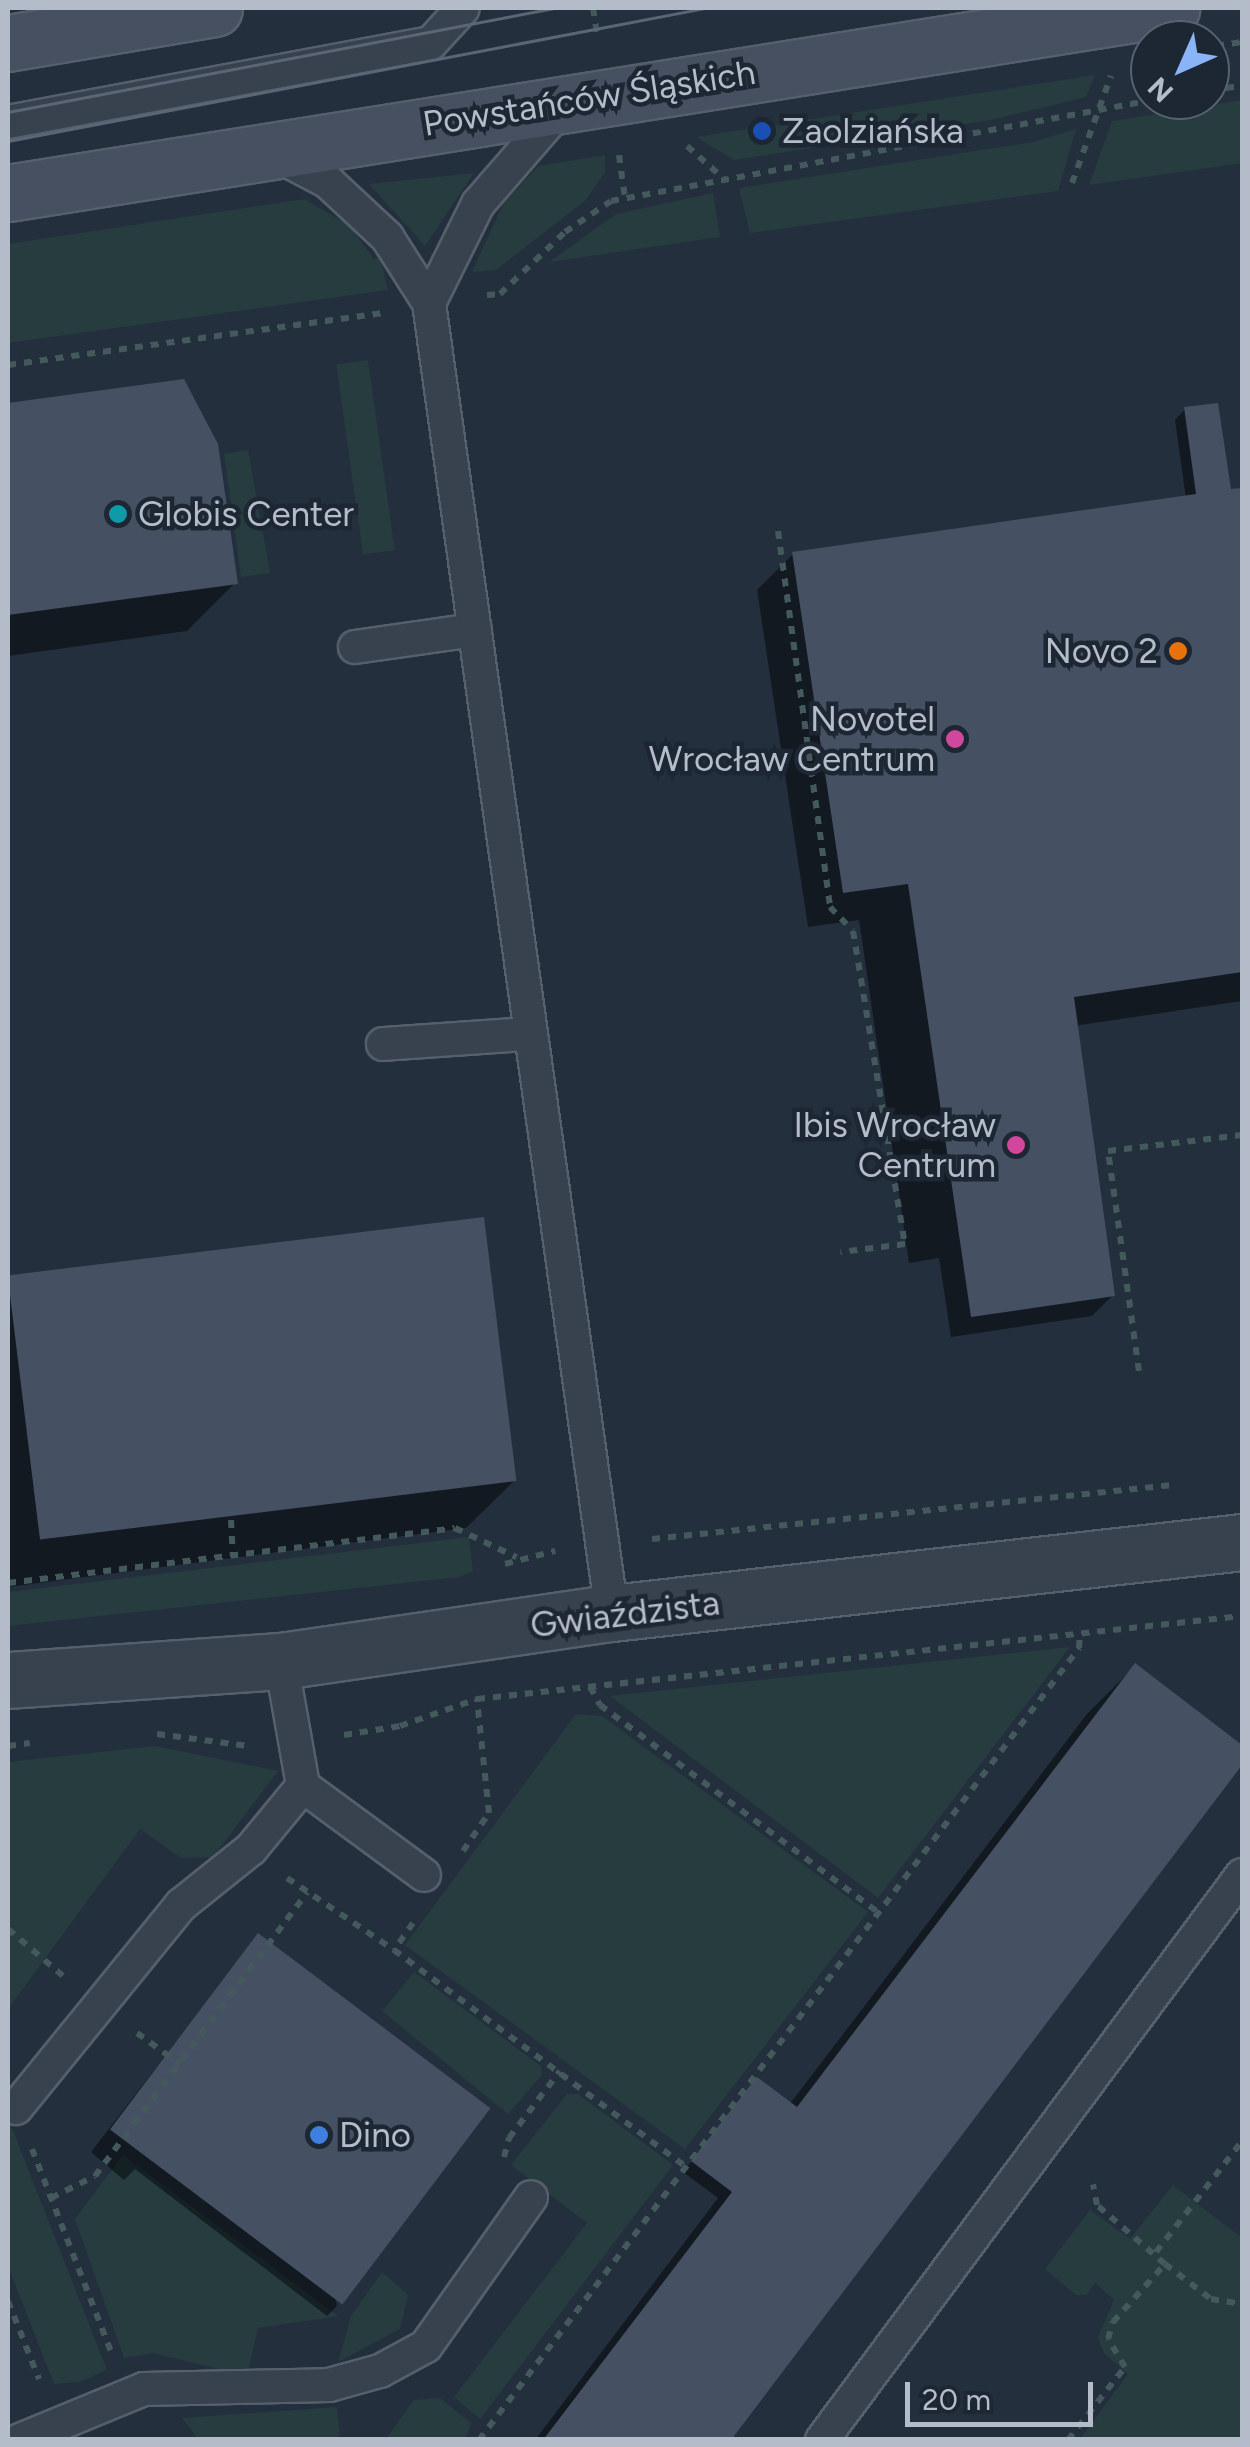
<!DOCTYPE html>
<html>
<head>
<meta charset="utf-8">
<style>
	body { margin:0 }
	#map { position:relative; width:1250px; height:2447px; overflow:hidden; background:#242f3e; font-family:Figtree,sans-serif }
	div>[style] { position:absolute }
	.green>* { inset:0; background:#263c3f; transform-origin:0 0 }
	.shadow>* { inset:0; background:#0007 }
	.building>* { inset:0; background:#455162; transform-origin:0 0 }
	.path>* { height:6px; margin-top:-3px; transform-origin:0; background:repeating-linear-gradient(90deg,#44595c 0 8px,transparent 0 16px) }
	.roads { filter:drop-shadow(2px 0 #565f6c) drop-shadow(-2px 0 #565f6c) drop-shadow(0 2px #565f6c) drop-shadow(0 -2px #565f6c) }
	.lane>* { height:32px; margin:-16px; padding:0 16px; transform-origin:16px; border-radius:16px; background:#38414e }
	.street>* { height:55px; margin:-27.5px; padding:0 27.5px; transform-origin:27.5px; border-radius:27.5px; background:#38414e }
	.secondary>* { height:55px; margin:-27.5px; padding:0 27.5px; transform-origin:27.5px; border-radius:27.5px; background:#465061 }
	.tram>* { height:2.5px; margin:-1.25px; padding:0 1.25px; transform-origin:1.25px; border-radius:1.25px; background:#5a6575 }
	.dots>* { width:28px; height:28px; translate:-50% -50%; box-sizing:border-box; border:5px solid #1d2633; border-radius:50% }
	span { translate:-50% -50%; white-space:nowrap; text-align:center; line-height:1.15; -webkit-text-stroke:9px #1d2633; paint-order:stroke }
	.street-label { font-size:35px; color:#b4bcc9 }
	.poi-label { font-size:35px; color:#b4bcc9 }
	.left { translate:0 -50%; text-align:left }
	.right { translate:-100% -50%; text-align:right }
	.frame { position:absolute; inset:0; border:10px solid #b4bcc9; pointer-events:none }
	.north { position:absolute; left:1130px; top:20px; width:100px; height:100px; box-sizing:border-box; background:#1d2633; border:2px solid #59626f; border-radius:50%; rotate:225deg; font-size:28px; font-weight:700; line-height:40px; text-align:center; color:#b4bcc9 }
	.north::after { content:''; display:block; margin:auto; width:35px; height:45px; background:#8ab4f8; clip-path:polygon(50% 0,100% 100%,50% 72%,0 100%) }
	.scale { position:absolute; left:905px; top:2382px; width:188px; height:45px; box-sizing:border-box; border:5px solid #b4bcc9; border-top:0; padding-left:12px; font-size:30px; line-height:35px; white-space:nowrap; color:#b4bcc9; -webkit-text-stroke:8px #1d2633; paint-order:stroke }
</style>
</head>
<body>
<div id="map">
	<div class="green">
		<i style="clip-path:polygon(1095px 75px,1086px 97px,991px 120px,734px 160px,696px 137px)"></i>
		<i style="clip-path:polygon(1242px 100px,1242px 163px,1089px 185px,1112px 121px)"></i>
		<i style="clip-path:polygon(1076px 129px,1058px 191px,750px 233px,739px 188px,1033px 142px)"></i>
		<i style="clip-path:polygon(605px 155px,605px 172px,586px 200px,496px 270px,472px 272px,503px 204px,538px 166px)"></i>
		<i style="clip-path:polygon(474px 173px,425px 246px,369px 184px)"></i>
		<i style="clip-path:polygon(713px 193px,720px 237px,549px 262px,616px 214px)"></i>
		<i style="clip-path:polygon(304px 199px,349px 225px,374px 259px,380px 258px,388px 290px,8px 343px,8px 244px)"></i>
		<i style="left:368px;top:360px;width:192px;height:32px;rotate:82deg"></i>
		<i style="clip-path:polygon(248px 450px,270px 573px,241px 577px,224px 454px)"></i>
		<i style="clip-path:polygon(469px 1537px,473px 1571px,460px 1577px,8px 1626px,8px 1592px)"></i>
		<i style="clip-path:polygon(1070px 1647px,878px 1898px,610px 1696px)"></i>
		<i style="clip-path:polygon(576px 1714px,602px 1716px,868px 1912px,685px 2149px,405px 1945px)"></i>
		<i style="clip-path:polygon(155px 1746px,278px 1771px,213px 1857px,181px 1858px,140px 1829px,8px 2009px,8px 1762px)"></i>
		<i style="clip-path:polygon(414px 1972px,541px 2066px,542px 2075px,508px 2114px,382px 2011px)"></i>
		<i style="clip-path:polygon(567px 2094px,578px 2094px,673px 2165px,480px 2419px,454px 2397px,587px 2223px,511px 2165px)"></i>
		<i style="clip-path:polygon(8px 2118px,107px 2370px,80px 2382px,54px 2384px,8px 2266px)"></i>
		<i style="clip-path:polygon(123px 2155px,338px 2316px,258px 2328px,247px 2376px,153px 2353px,124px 2358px,75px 2219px)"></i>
		<i style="clip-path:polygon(1173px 2185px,1242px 2238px,1242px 2439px,1080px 2439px,1128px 2374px,1104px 2353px,1098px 2337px,1114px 2300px,1095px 2283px,1086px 2295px,1076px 2295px,1045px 2269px,1090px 2210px,1130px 2239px)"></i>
		<i style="clip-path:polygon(382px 2272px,408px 2295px,400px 2329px,338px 2362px,351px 2316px)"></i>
		<i style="clip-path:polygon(440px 2398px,471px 2423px,466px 2439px,386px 2439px,414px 2400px)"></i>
		<i style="clip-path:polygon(337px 2407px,340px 2439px,198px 2439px,182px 2418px)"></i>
	</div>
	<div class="shadow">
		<i style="clip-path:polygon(183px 381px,235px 583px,187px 631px,8px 656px,8px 406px)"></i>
		<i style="clip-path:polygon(1185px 409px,1223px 493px,1242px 491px,1242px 1001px,1074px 1026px,1113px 1295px,1092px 1316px,951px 1337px,939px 1258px,909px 1263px,859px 920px,808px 927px,757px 590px,793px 554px,1186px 499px,1175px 420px)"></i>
		<i style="clip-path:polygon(482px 1220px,515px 1480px,466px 1528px,8px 1587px,8px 1280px)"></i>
		<i style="clip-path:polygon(1135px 1666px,1242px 1748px,1242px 1761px,728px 2440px,535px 2440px,718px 2198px,683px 2172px,747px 2091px,789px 2105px,1087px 1714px)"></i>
		<i style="clip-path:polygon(258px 1936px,337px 2306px,327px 2316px,135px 2169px,124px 2180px,91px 2152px)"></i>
	</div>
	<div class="building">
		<i style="clip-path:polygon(184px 379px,218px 444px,238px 584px,8px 615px,8px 403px)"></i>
		<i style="clip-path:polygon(1218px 403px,1231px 489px,1242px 488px,1242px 972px,1074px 997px,1115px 1296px,971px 1317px,908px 884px,843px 893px,792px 552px,1196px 494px,1184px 407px)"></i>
		<i style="left:484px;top:1217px;width:266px;height:480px;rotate:83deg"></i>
		<i style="clip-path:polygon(1135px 1663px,1242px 1745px,1242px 1765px,731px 2440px,543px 2440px,732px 2192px,691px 2161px,757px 2077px,797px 2107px)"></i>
		<i style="left:258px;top:1933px;width:291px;height:246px;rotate:37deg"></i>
	</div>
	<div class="path">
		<i style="left:593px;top:8px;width:31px;rotate:81deg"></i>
		<i style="left:1216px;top:46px;width:26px;rotate:-9deg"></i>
		<i style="left:1210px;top:90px;width:32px;rotate:-7deg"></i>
		<i style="left:687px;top:146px;width:50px;rotate:41.7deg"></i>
		<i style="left:619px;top:155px;width:43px;rotate:82.1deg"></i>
		<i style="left:1072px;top:183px;width:114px;rotate:-70deg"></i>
		<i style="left:487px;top:295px;width:13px;rotate:-4deg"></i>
		<i style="left:500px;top:294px;width:90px;rotate:-43.6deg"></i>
		<i style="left:565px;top:232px;width:55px;rotate:-34deg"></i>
		<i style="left:611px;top:201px;width:550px;rotate:-10.57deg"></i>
		<i style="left:8px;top:365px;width:377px;rotate:-7.9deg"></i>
		<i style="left:778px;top:531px;width:380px;rotate:82.1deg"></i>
		<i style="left:830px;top:907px;width:33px;rotate:46deg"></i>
		<i style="left:853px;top:931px;width:317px;rotate:80.6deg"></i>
		<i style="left:905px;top:1244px;width:65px;rotate:173deg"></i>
		<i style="left:1139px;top:1371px;width:222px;rotate:-98deg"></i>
		<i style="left:1108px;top:1151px;width:135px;rotate:-6.8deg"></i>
		<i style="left:231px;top:1520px;width:36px;rotate:87deg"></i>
		<i style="left:652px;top:1539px;width:523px;rotate:-5.93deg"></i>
		<i style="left:505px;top:1564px;width:52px;rotate:-14.6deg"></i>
		<i style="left:8px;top:1583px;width:450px;rotate:-7deg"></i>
		<i style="left:455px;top:1528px;width:68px;rotate:25.4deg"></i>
		<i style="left:590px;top:1687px;width:21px;rotate:61deg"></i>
		<i style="left:600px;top:1705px;width:347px;rotate:36.7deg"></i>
		<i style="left:157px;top:1734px;width:92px;rotate:7.5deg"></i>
		<i style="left:344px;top:1735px;width:57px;rotate:-9.1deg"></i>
		<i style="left:400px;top:1726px;width:82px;rotate:-19.3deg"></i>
		<i style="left:477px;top:1699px;width:769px;rotate:-6.19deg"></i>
		<i style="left:8px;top:1746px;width:22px;rotate:-8deg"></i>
		<i style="left:463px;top:1851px;width:46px;rotate:-55.6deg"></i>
		<i style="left:489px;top:1813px;width:115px;rotate:-96deg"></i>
		<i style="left:287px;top:1878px;width:129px;rotate:33.9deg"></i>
		<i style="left:413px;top:1923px;width:33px;rotate:125deg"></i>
		<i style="left:394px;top:1950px;width:360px;rotate:36.6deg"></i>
		<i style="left:8px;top:1929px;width:72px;rotate:40.5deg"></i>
		<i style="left:137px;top:2033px;width:53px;rotate:35.8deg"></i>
		<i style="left:32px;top:2149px;width:218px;rotate:68.7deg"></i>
		<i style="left:504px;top:2157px;width:20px;rotate:-75deg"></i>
		<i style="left:509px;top:2138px;width:84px;rotate:-52.7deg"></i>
		<i style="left:51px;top:2198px;width:49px;rotate:-26.6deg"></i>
		<i style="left:95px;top:2176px;width:354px;rotate:-53.2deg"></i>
		<i style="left:1156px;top:2252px;width:140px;rotate:-52.2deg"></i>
		<i style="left:1165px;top:2264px;width:58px;rotate:37.3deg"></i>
		<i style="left:1211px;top:2299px;width:31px;rotate:9deg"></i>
		<i style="left:8px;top:2301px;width:84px;rotate:68.3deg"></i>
		<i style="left:479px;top:2440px;width:994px;rotate:-52.85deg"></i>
		<i style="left:1079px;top:1648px;width:15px;rotate:-86deg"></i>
		<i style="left:1068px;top:2440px;width:93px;rotate:-52deg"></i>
		<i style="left:1125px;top:2367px;width:33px;rotate:-121deg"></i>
		<i style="left:1108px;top:2339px;width:18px;rotate:-74deg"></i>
		<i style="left:1113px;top:2322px;width:78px;rotate:-48.1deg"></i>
		<i style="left:1165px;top:2264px;width:90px;rotate:-139.1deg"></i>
		<i style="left:1097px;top:2205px;width:21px;rotate:-101deg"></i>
	</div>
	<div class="roads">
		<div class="lane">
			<i style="left:8px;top:122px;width:430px;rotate:-10.6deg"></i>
			<i style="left:431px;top:43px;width:47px;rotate:-47.6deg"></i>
			<i style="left:277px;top:155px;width:58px;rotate:27.9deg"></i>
			<i style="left:328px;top:182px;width:81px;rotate:43deg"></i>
			<i style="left:387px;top:237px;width:78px;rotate:57.5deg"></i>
			<i style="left:429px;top:303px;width:1323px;rotate:82.05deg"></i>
			<i style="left:429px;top:303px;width:110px;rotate:-63.7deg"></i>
			<i style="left:478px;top:204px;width:130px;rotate:-49.1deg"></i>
			<i style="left:355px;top:647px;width:121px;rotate:-8.1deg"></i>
			<i style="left:383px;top:1044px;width:144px;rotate:-4deg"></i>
			<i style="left:281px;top:1661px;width:127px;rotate:80deg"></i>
			<i style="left:303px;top:1786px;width:150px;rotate:36.3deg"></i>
			<i style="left:16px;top:2108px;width:262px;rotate:-50.9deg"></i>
			<i style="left:181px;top:1905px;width:90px;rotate:-38.7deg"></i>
			<i style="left:251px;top:1849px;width:82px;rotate:-50.5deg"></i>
			<i style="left:20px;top:2440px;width:134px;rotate:-22.4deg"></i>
			<i style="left:144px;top:2389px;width:185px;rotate:-1.2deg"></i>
			<i style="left:329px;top:2385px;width:53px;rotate:-15.4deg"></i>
			<i style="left:380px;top:2371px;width:52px;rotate:-28.5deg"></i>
			<i style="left:426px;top:2346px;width:182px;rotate:-54.8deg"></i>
			<i style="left:822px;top:2440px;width:704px;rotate:-53.37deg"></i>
		</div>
		<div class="street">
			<i style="left:8px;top:1680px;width:274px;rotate:-4deg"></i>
			<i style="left:281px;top:1661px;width:334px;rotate:-8.3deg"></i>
			<i style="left:612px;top:1613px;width:634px;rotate:-6.43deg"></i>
		</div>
		<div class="secondary">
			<i style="left:8px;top:43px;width:209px;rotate:-9.6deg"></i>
			<i style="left:8px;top:193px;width:1178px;rotate:-9.04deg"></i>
		</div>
	</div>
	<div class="tram">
		<i style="left:8px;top:112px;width:556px;rotate:-10.78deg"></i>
		<i style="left:8px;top:141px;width:710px;rotate:-10.8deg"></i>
	</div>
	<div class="dots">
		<i style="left:762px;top:131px;background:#1a4fb4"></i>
		<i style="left:118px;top:514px;background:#0f9aa8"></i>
		<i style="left:1178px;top:651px;background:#e8710a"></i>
		<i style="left:955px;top:739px;background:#d1479c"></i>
		<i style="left:1016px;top:1145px;background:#d1479c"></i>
		<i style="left:319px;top:2135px;background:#3f7fe0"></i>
	</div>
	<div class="street-label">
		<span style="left:589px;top:98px;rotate:-9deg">Powstańców Śląskich</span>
		<span style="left:625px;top:1614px;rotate:-7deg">Gwiaździsta</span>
	</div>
	<div class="poi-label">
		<span class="left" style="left:782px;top:131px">Zaolziańska</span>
		<span class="left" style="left:138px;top:514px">Globis Center</span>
		<span class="right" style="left:1158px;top:651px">Novo 2</span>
		<span class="right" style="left:935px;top:739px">Novotel<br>Wrocław Centrum</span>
		<span class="right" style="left:996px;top:1145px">Ibis Wrocław<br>Centrum</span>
		<span class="left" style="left:339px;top:2135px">Dino</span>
	</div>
	<div class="frame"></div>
	<div class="north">N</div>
	<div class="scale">20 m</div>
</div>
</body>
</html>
